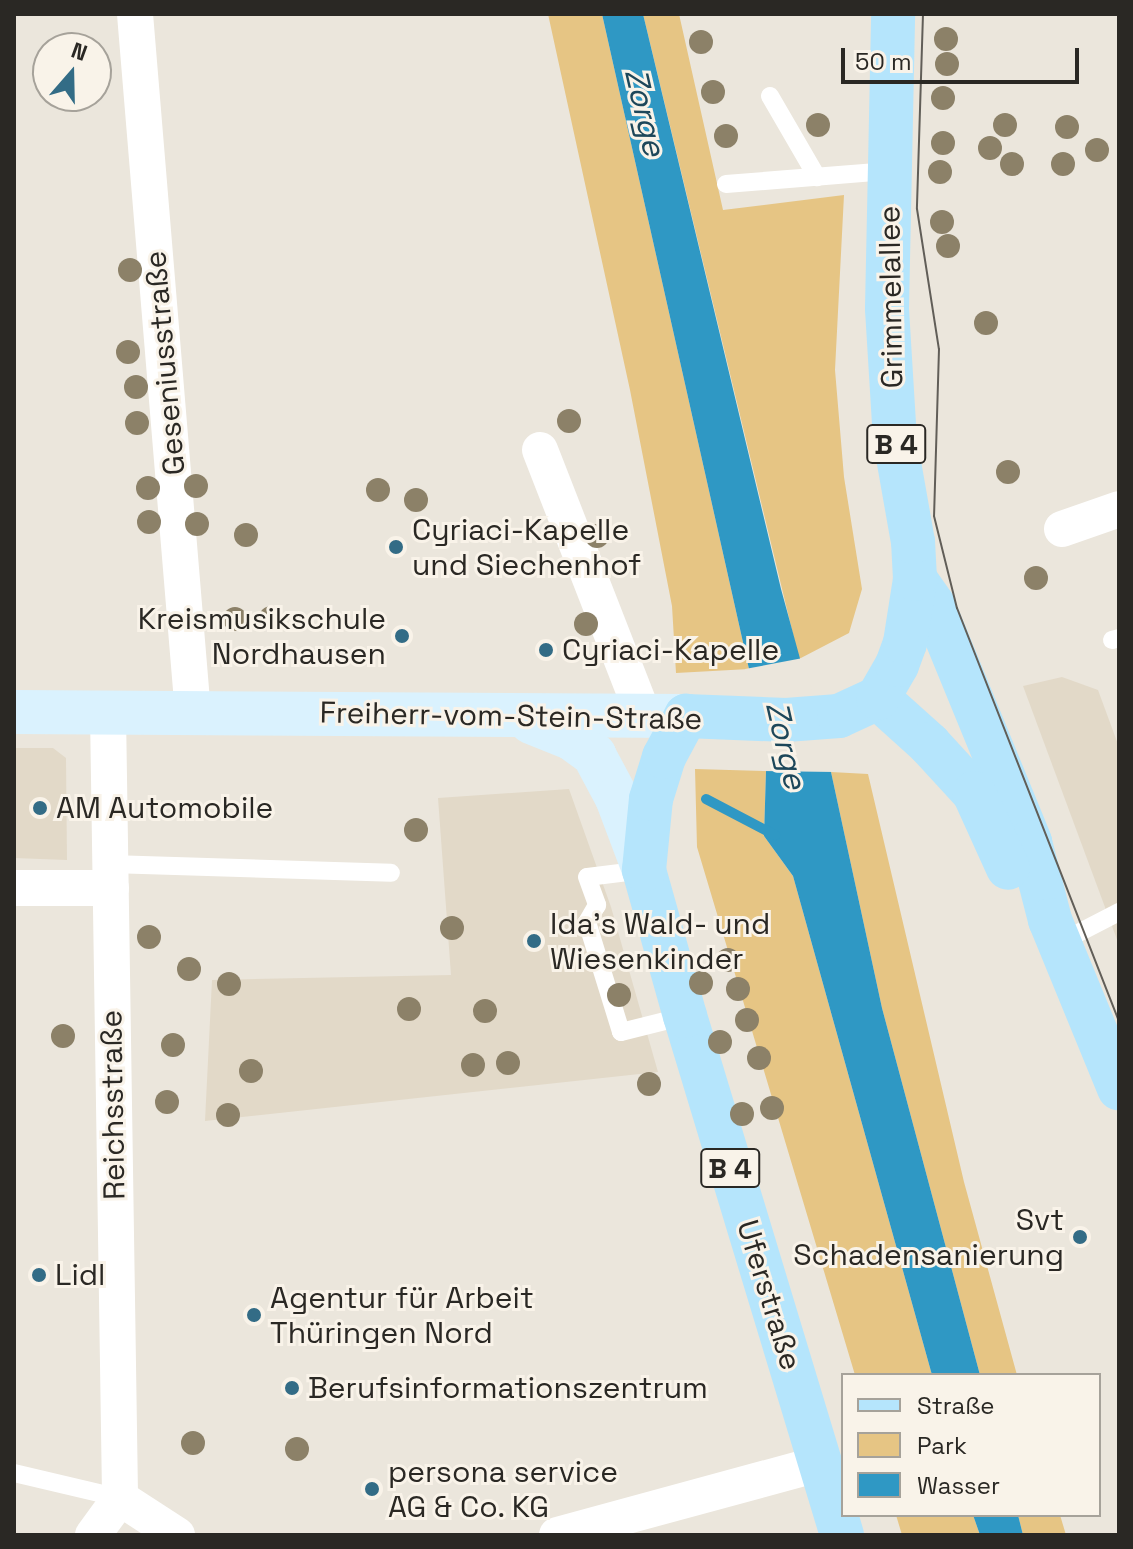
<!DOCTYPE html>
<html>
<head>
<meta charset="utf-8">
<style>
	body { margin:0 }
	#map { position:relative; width:1133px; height:1549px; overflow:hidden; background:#ebe6dc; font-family:"Space Grotesk",sans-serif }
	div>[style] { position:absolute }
	.built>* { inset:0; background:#e2d9c8 }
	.green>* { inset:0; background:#e6c584 }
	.water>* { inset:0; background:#2f98c4 }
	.pier>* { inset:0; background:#ebe6dc }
	.stream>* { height:10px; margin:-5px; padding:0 5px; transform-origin:5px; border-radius:5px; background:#2f98c4 }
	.service>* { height:18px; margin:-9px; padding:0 9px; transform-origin:9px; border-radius:9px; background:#fff }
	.minor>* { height:36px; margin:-18px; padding:0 18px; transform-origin:18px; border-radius:18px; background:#fff }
	.secondary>* { height:44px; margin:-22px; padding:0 22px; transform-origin:22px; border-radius:22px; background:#daf2fe }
	.primary>* { height:44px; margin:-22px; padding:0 22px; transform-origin:22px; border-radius:22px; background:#b5e5fc }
	.tram>* { height:2px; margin:-1px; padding:0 1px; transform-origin:1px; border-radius:1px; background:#615e58 }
	.trees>* { width:24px; height:24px; margin:-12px; border-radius:50%; background:#8c8168 }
	.dots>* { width:22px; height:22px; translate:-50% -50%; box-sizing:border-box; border:4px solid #f9f3e9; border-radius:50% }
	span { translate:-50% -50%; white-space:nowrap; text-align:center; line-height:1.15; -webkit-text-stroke:6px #f9f3e9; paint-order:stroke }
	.shield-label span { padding:2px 6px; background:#f9f3e9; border:2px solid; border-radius:6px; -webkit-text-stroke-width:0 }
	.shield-label { font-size:28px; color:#2a2824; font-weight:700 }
	.street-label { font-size:30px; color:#2a2824 }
	.poi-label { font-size:30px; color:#2a2824 }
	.left { translate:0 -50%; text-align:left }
	.right { translate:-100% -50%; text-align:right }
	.water-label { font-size:32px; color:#1d475a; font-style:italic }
	.frame { position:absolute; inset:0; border:16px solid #2a2824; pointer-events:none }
	.legend { position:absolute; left:841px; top:1373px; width:260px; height:144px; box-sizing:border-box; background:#f9f3e9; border:2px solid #a6a29a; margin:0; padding:10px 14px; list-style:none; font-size:24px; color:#2a2824 }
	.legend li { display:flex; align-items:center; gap:16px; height:40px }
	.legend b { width:40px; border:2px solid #a6a29a }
	.north { position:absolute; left:32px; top:32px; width:80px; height:80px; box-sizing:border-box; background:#f9f3e9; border:2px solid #a6a29a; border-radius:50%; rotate:20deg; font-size:22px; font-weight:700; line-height:32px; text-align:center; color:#2a2824 }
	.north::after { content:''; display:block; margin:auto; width:28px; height:36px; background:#336c86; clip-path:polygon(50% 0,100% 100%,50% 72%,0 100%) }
	.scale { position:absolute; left:841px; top:48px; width:238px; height:36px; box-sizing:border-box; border:4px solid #2a2824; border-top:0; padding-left:10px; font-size:24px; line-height:28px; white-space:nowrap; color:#2a2824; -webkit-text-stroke:6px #f9f3e9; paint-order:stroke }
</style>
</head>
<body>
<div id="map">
	<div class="built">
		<i style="clip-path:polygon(1062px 677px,1098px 690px,1119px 747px,1119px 945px,1023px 686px)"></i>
		<i style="clip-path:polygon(14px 748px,53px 748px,66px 758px,67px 860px,14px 858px)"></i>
		<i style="clip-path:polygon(569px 789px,611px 907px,658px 1072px,205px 1121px,212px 980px,451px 975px,438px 798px)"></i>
	</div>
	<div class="green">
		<i style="clip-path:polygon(548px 14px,602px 14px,749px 669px,676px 673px,672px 606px,630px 390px)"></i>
		<i style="clip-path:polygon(643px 14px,679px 14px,723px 210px,844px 195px,835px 370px,844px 477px,862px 589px,849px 633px,799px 659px)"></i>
		<i style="clip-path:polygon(695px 769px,766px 771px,764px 836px,793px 876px,932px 1375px,855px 1375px,697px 847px)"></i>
		<i style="clip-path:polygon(831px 772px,868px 774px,964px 1182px,1017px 1375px,980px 1375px,882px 1008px)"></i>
		<i style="clip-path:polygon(896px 1515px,973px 1515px,980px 1535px,902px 1535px)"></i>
		<i style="clip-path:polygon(1018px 1515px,1060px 1515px,1066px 1535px,1023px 1535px)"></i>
	</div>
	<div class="water">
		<i style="clip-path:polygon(602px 14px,643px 14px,781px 589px,831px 772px,882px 1008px,980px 1375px,932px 1375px,793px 876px,764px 836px,766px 771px,749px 669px)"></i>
		<i style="clip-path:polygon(973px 1515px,1018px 1515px,1023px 1535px,980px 1535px)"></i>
	</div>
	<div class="pier">
		<i style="clip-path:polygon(803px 658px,835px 772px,762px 771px,745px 669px)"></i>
	</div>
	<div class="stream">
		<i style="left:706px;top:799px;width:78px;rotate:27.6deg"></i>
	</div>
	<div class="service">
		<i style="left:770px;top:96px;width:94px;rotate:59.9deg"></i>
		<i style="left:726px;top:184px;width:164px;rotate:-4.6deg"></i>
		<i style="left:1112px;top:640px;width:7px;rotate:-16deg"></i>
		<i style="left:110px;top:864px;width:281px;rotate:1.8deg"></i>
		<i style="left:644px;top:870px;width:57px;rotate:173deg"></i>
		<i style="left:587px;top:877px;width:30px;rotate:70deg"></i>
		<i style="left:597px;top:905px;width:20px;rotate:120deg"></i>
		<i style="left:587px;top:922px;width:115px;rotate:72.8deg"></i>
		<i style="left:621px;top:1032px;width:66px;rotate:-14deg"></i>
		<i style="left:1059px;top:943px;width:68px;rotate:-27.3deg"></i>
		<i style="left:14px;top:1473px;width:109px;rotate:13.3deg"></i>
	</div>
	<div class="minor">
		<i style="left:135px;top:14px;width:701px;rotate:85.26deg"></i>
		<i style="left:540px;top:450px;width:287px;rotate:68.7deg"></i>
		<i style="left:1062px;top:529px;width:60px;rotate:-19.3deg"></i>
		<i style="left:108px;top:713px;width:785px;rotate:89.12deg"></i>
		<i style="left:14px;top:888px;width:97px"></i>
		<i style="left:120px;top:1498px;width:68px;rotate:33deg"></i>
		<i style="left:93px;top:1535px;width:46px;rotate:-53.9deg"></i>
		<i style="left:557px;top:1535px;width:275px;rotate:-15.2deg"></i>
	</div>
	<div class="secondary">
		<i style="left:14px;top:712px;width:672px;rotate:0.34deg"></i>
		<i style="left:531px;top:722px;width:43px;rotate:21.8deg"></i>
		<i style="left:571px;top:738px;width:29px;rotate:36deg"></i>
		<i style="left:594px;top:755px;width:49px;rotate:61.9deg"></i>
		<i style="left:617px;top:798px;width:77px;rotate:69.4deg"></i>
	</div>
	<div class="primary">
		<i style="left:915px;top:579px;width:32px;rotate:55deg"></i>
		<i style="left:933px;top:605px;width:256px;rotate:67.7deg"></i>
		<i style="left:1030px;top:842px;width:81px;rotate:75.6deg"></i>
		<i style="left:1050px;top:920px;width:182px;rotate:67.7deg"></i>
		<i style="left:878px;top:698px;width:69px;rotate:42deg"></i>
		<i style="left:929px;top:744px;width:67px;rotate:47.4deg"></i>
		<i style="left:974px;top:793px;width:82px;rotate:65.6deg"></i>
		<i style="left:842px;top:1535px;width:542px;rotate:-106.83deg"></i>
		<i style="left:685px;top:1016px;width:152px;rotate:-105.7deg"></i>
		<i style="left:644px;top:870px;width:71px;rotate:-84.4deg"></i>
		<i style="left:651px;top:799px;width:44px;rotate:-72.8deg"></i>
		<i style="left:664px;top:757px;width:47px;rotate:-61.8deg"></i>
		<i style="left:686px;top:716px;width:100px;rotate:2.3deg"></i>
		<i style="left:786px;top:720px;width:53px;rotate:-4.3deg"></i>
		<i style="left:839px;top:716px;width:43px;rotate:-24.8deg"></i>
		<i style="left:878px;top:698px;width:38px;rotate:-60deg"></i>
		<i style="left:897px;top:665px;width:23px;rotate:-70deg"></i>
		<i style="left:905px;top:643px;width:65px;rotate:-81.1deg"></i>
		<i style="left:915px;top:579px;width:37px;rotate:-93deg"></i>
		<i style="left:913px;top:542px;width:104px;rotate:-100deg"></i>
		<i style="left:895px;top:440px;width:132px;rotate:-93.5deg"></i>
		<i style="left:887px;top:308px;width:294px;rotate:-88.8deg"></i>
	</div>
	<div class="tram">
		<i style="left:923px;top:14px;width:195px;rotate:91.8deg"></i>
		<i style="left:917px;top:209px;width:142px;rotate:81.1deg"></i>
		<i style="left:939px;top:349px;width:167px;rotate:91.7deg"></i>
		<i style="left:934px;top:516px;width:95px;rotate:76deg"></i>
		<i style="left:957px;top:608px;width:445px;rotate:68.6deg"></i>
	</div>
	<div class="trees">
		<i style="left:946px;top:39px"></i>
		<i style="left:701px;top:42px"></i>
		<i style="left:947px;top:64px"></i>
		<i style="left:713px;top:92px"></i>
		<i style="left:943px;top:98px"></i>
		<i style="left:818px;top:125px"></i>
		<i style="left:1005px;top:125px"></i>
		<i style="left:1067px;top:127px"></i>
		<i style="left:726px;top:136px"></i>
		<i style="left:943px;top:143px"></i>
		<i style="left:990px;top:148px"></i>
		<i style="left:1097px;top:150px"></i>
		<i style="left:1012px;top:164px"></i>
		<i style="left:1063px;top:164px"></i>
		<i style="left:940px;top:172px"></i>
		<i style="left:942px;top:222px"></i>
		<i style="left:948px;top:246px"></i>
		<i style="left:130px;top:270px"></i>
		<i style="left:986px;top:323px"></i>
		<i style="left:128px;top:352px"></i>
		<i style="left:136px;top:387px"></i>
		<i style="left:569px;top:421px"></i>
		<i style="left:137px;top:423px"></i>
		<i style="left:1008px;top:472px"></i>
		<i style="left:196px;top:486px"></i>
		<i style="left:148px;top:488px"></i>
		<i style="left:378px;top:490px"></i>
		<i style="left:416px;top:500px"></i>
		<i style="left:149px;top:522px"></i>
		<i style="left:197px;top:524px"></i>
		<i style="left:246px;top:535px"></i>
		<i style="left:597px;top:536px"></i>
		<i style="left:1036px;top:578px"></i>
		<i style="left:271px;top:618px"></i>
		<i style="left:235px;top:619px"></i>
		<i style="left:586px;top:624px"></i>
		<i style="left:416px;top:830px"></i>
		<i style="left:452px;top:928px"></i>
		<i style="left:149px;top:937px"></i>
		<i style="left:728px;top:960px"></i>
		<i style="left:189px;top:969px"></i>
		<i style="left:701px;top:983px"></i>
		<i style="left:229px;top:984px"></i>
		<i style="left:738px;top:989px"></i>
		<i style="left:619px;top:995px"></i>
		<i style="left:409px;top:1009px"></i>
		<i style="left:485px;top:1011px"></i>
		<i style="left:747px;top:1020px"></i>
		<i style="left:63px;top:1036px"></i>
		<i style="left:720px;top:1042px"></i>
		<i style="left:173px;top:1045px"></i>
		<i style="left:759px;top:1058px"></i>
		<i style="left:508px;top:1063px"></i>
		<i style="left:473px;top:1065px"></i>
		<i style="left:251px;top:1071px"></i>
		<i style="left:649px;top:1084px"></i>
		<i style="left:167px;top:1102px"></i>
		<i style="left:772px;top:1108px"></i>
		<i style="left:742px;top:1114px"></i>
		<i style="left:228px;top:1115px"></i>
		<i style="left:193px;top:1443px"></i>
		<i style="left:297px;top:1449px"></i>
	</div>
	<div class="dots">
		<i style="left:396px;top:547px;background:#336c86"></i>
		<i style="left:402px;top:636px;background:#336c86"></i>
		<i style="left:546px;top:650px;background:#336c86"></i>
		<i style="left:40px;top:808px;background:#336c86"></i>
		<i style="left:534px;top:941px;background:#336c86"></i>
		<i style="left:1080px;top:1237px;background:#336c86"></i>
		<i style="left:39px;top:1275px;background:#336c86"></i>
		<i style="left:254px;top:1315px;background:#336c86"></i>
		<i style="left:292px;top:1388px;background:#336c86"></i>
		<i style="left:372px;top:1489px;background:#336c86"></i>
	</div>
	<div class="shield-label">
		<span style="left:896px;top:444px">B 4</span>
		<span style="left:730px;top:1168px">B 4</span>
	</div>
	<div class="street-label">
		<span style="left:891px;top:297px;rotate:-91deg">Grimmelallee</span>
		<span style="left:165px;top:363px;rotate:-95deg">Geseniusstraße</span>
		<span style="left:511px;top:716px;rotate:1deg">Freiherr-vom-Stein-Straße</span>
		<span style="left:113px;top:1105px;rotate:-91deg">Reichsstraße</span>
		<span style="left:769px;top:1295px;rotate:73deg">Uferstraße</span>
	</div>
	<div class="poi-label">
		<span class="left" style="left:412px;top:547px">Cyriaci-Kapelle<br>und Siechenhof</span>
		<span class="right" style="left:386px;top:636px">Kreismusikschule<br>Nordhausen</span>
		<span class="left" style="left:562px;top:650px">Cyriaci-Kapelle</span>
		<span class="left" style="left:56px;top:808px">AM Automobile</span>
		<span class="left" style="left:550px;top:941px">Ida's Wald- und<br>Wiesenkinder</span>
		<span class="right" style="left:1064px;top:1237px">Svt<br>Schadensanierung</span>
		<span class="left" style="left:55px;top:1275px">Lidl</span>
		<span class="left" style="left:270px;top:1315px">Agentur für Arbeit<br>Thüringen Nord</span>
		<span class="left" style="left:308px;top:1388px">Berufsinformationszentrum</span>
		<span class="left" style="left:388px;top:1489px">persona service<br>AG &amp; Co. KG</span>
	</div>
	<div class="water-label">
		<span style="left:645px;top:112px;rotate:77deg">Zorge</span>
		<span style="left:786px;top:745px;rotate:77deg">Zorge</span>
	</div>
	<div class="frame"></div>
	<ul class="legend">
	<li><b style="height:10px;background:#b5e5fc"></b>Straße</li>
	<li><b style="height:22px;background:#e6c584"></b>Park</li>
	<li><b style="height:22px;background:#2f98c4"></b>Wasser</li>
	</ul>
	<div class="north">N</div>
	<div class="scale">50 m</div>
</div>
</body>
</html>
